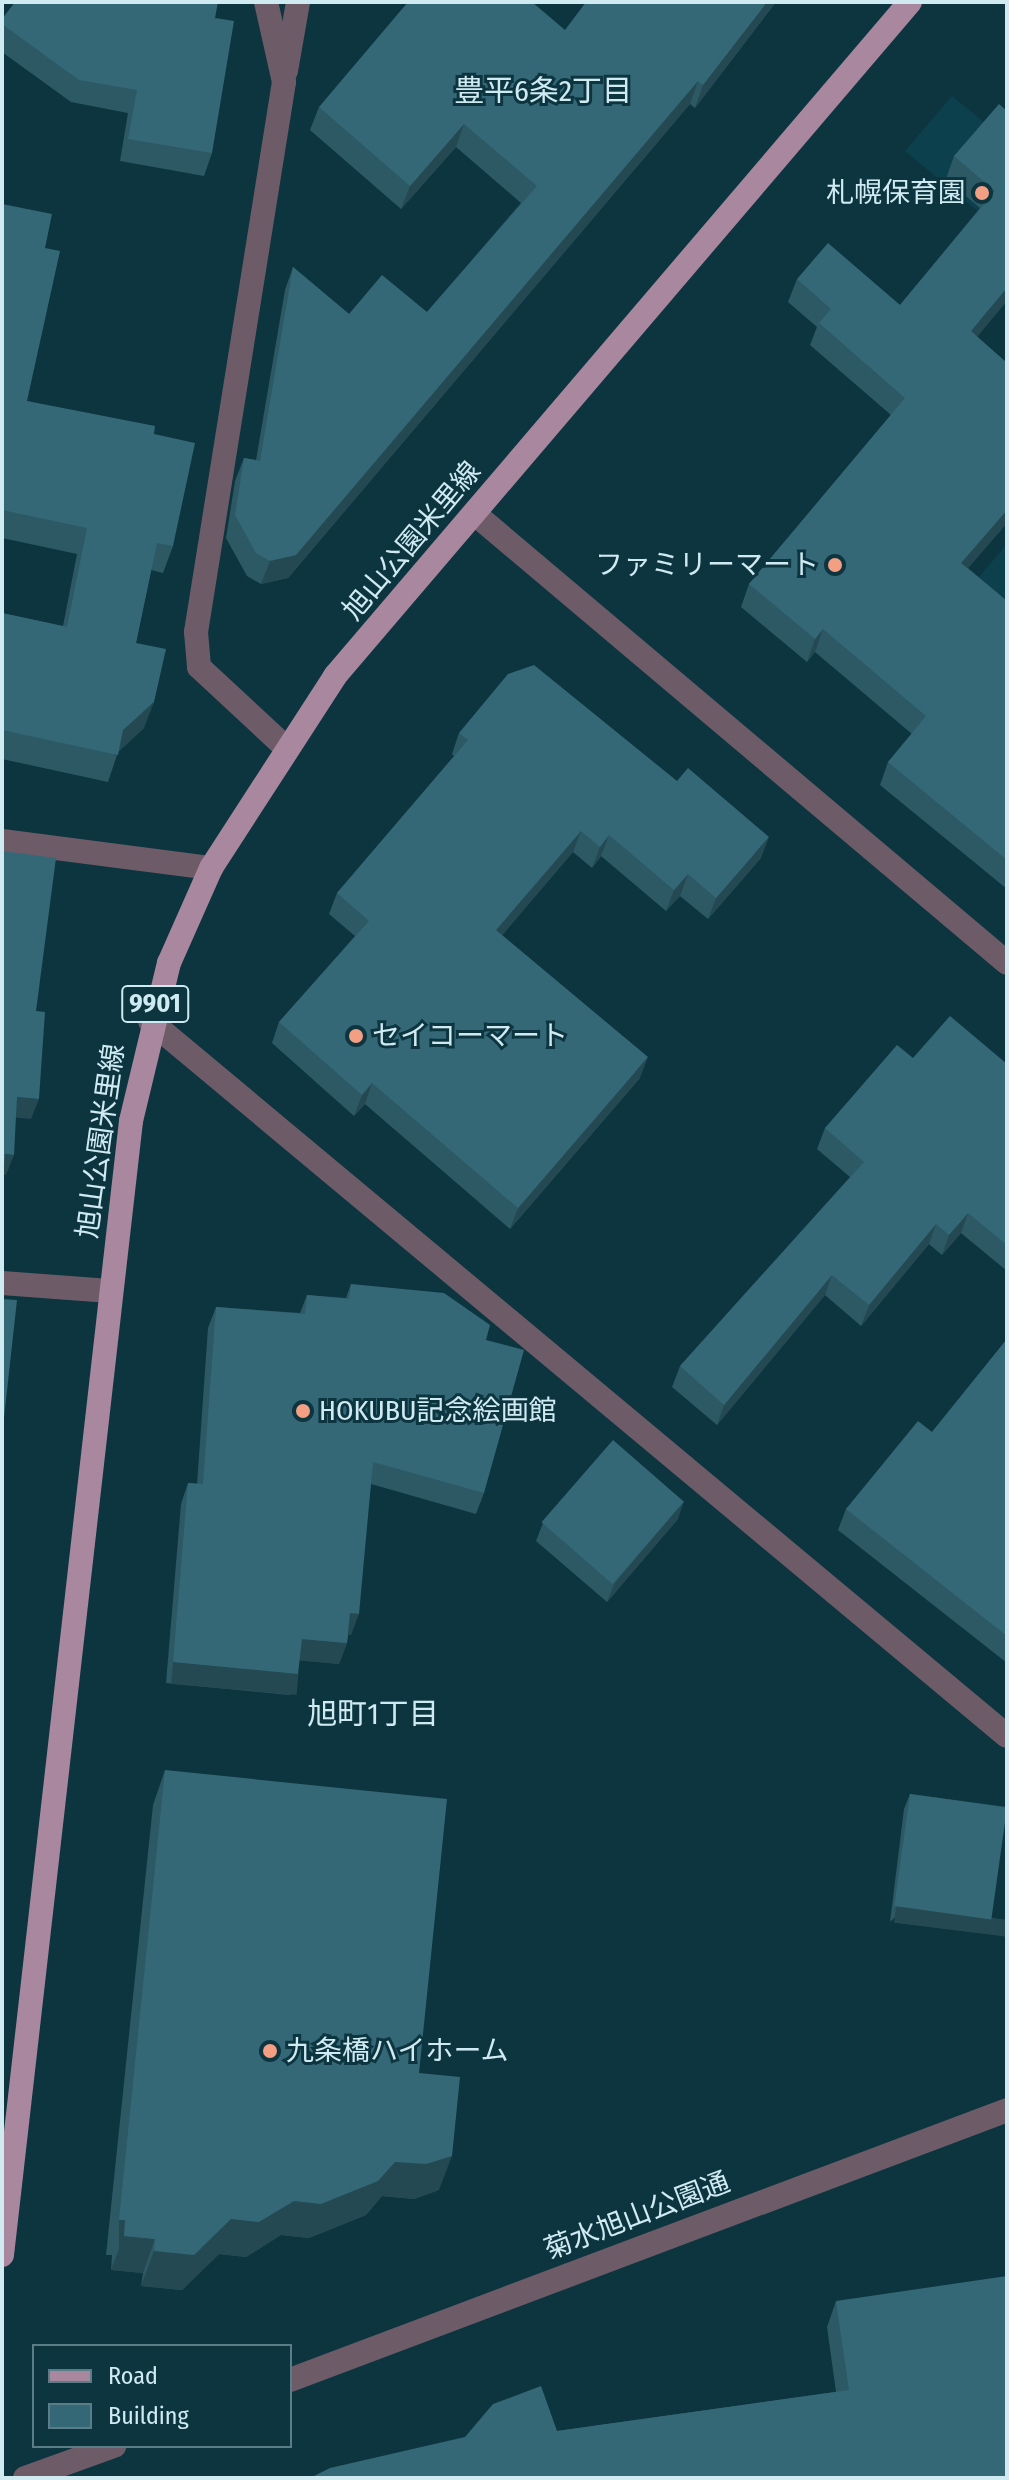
<!DOCTYPE html>
<html>
<head>
<meta charset="utf-8">
<style>
	body { margin:0 }
	#map { position:relative; width:1009px; height:2480px; overflow:hidden; background:#0c3540; font-family:"Fira Sans Condensed","Noto Sans JP",sans-serif }
	div>[style] { position:absolute }
	.built>* { inset:0; background:#0d404d }
	.minor>* { height:24px; margin:-12px; padding:0 12px; transform-origin:12px; border-radius:12px; background:#6d5c67 }
	.major>* { height:24px; margin:-12px; padding:0 12px; transform-origin:12px; border-radius:12px; background:#a9879e }
	.wall>* { inset:0; background:#2d5965 }
	.shaded-wall>* { inset:0; background:#244953; transform-origin:0 0 }
	.building>* { inset:0; background:#346876; transform-origin:0 0 }
	.dots>* { width:22px; height:22px; translate:-50% -50%; box-sizing:border-box; border:4px solid #0c3540; border-radius:50% }
	span { translate:-50% -50%; white-space:nowrap; text-align:center; line-height:1.15; -webkit-text-stroke:6px #0c3540; paint-order:stroke }
	.shield-label span { padding:2px 6px; background:#0c3540; border:2px solid; border-radius:6px; -webkit-text-stroke-width:0 }
	.shield-label { font-size:26px; color:#d0eaf2; font-weight:700 }
	.poi-label { font-size:28px; color:#d0eaf2 }
	.right { translate:-100% -50%; text-align:right }
	.left { translate:0 -50%; text-align:left }
	.street-label { font-size:28px; color:#d0eaf2 }
	.neighbourhood-label { font-size:30px; color:#d0eaf2 }
	.frame { position:absolute; inset:0; border:4px solid #d0eaf2; pointer-events:none }
	.legend { position:absolute; left:32px; top:2344px; width:260px; height:104px; box-sizing:border-box; background:#0c3540; border:2px solid #5a7d87; margin:0; padding:10px 14px; list-style:none; font-size:24px; color:#d0eaf2 }
	.legend li { display:flex; align-items:center; gap:16px; height:40px }
	.legend b { width:40px; border:2px solid #5a7d87 }
</style>
</head>
<body>
<div id="map">
	<div class="built">
		<i style="clip-path:polygon(952px 96px,1007px 141px,1007px 235px,905px 151px)"></i>
		<i style="clip-path:polygon(1007px 544px,1007px 612px,974px 583px)"></i>
	</div>
	<div class="minor">
		<i style="left:266px;top:2px;width:82px;rotate:77.3deg"></i>
		<i style="left:284px;top:82px;width:557px;rotate:99.09deg"></i>
		<i style="left:196px;top:632px;width:35px;rotate:85deg"></i>
		<i style="left:199px;top:667px;width:117px;rotate:42.9deg"></i>
		<i style="left:286px;top:71px;width:70px;rotate:-80.1deg"></i>
		<i style="left:475px;top:514px;width:696px;rotate:40.16deg"></i>
		<i style="left:2px;top:841px;width:211px;rotate:7.4deg"></i>
		<i style="left:150px;top:1021px;width:1116px;rotate:39.84deg"></i>
		<i style="left:2px;top:1283px;width:108px;rotate:4.2deg"></i>
		<i style="left:290px;top:2380px;width:766px;rotate:-20.63deg"></i>
		<i style="left:25px;top:2478px;width:95px;rotate:-19.8deg"></i>
	</div>
	<div class="major">
		<i style="left:2px;top:2255px;width:1141px;rotate:-83.51deg"></i>
		<i style="left:131px;top:1121px;width:163px;rotate:-76.5deg"></i>
		<i style="left:169px;top:963px;width:104px;rotate:-66.1deg"></i>
		<i style="left:211px;top:868px;width:229px;rotate:-57.1deg"></i>
		<i style="left:335px;top:676px;width:886px;rotate:-49.53deg"></i>
	</div>
	<div class="wall">
		<i style="clip-path:polygon(776px 2px,695px 108px,690px 104px,288px 578px,261px 584px,247px 576px,226px 538px,235px 481px,244px 458px,256px 460px,285px 290px,293px 267px,349px 314px,427px 312px,521px 203px,456px 147px,401px 209px,310px 130px,319px 107px,565px 30px)"></i>
		<i style="clip-path:polygon(215px 18px,212px 153px,204px 176px,120px 161px,128px 113px,71px 102px,2px 52px,2px 19px)"></i>
		<i style="clip-path:polygon(1007px 111px,977px 337px,1007px 363px,1007px 523px,968px 568px,1007px 601px,1007px 889px,880px 785px,888px 762px,912px 734px,815px 652px,807px 662px,741px 607px,749px 584px,891px 415px,810px 345px,817px 327px,788px 302px,797px 279px,900px 305px,980px 208px,946px 179px,954px 156px)"></i>
		<i style="clip-path:polygon(2px 204px,45px 248px,27px 401px,154px 434px,173px 546px,163px 573px,151px 570px,136px 643px,144px 728px,118px 752px,108px 782px,2px 759px,2px 613px,63px 626px,77px 554px,2px 538px)"></i>
		<i style="clip-path:polygon(459px 733px,761px 858px,708px 919px,680px 896px,666px 911px,601px 856px,592px 868px,573px 852px,502px 935px,640px 1078px,510px 1229px,365px 1104px,354px 1116px,272px 1043px,279px 1022px,355px 936px,329px 914px,337px 893px,454px 756px,452px 754px)"></i>
		<i style="clip-path:polygon(913px 1058px,1007px 1064px,1007px 1271px,961px 1233px,942px 1255px,929px 1244px,861px 1326px,825px 1295px,717px 1425px,672px 1387px,680px 1366px,850px 1177px,817px 1149px,825px 1128px)"></i>
		<i style="clip-path:polygon(351px 1284px,486px 1340px,484px 1493px,476px 1514px,371px 1484px,351px 1635px,348px 1635px,347px 1643px,339px 1664px,299px 1660px,290px 1695px,166px 1683px,181px 1504px,188px 1483px,197px 1484px,208px 1328px,216px 1307px,300px 1313px,307px 1295px,346px 1298px)"></i>
		<i style="clip-path:polygon(1007px 1339px,1007px 1663px,838px 1530px,846px 1509px,932px 1432px)"></i>
		<i style="clip-path:polygon(678px 1519px,607px 1602px,536px 1541px,543px 1523px)"></i>
		<i style="clip-path:polygon(165px 1770px,419px 2073px,439px 2190px,414px 2199px,382px 2196px,366px 2215px,309px 2238px,281px 2235px,246px 2257px,219px 2254px,182px 2290px,141px 2286px,143px 2273px,111px 2270px,112px 2255px,106px 2255px,153px 1805px)"></i>
		<i style="clip-path:polygon(910px 1794px,1007px 1807px,890px 1922px,904px 1809px)"></i>
		<i style="clip-path:polygon(836px 2301px,1007px 2478px,557px 2431px,836px 2392px,827px 2327px)"></i>
	</div>
	<div class="shaded-wall">
		<i style="clip-path:polygon(767px 2px,776px 2px,695px 108px,703px 85px)"></i>
		<i style="clip-path:polygon(698px 81px,690px 104px,288px 578px,261px 584px,270px 561px)"></i>
		<i style="clip-path:polygon(464px 124px,456px 147px,401px 209px,410px 186px)"></i>
		<i style="clip-path:polygon(1007px 288px,1007px 301px,963px 354px,971px 331px)"></i>
		<i style="clip-path:polygon(1007px 510px,1007px 523px,953px 585px,961px 563px)"></i>
		<i style="clip-path:polygon(823px 629px,815px 652px,807px 662px,815px 639px)"></i>
		<i style="clip-path:polygon(154px 702px,144px 728px,114px 756px,123px 730px)"></i>
		<i style="clip-path:polygon(581px 831px,573px 852px,489px 951px,496px 930px)"></i>
		<i style="clip-path:polygon(609px 835px,601px 856px,592px 868px,600px 847px)"></i>
		<i style="clip-path:polygon(769px 837px,761px 858px,708px 919px,716px 898px)"></i>
		<i style="clip-path:polygon(688px 874px,680px 896px,666px 911px,674px 890px)"></i>
		<i style="clip-path:polygon(648px 1057px,640px 1078px,510px 1229px,518px 1208px)"></i>
		<i style="clip-path:polygon(372px 1083px,365px 1104px,354px 1116px,362px 1095px)"></i>
		<i style="clip-path:polygon(17px 1097px,39px 1099px,31px 1119px,10px 1117px)"></i>
		<i style="clip-path:polygon(5px 1154px,14px 1155px,6px 1175px,2px 1174px)"></i>
		<i style="clip-path:polygon(968px 1213px,961px 1233px,942px 1255px,949px 1235px)"></i>
		<i style="clip-path:polygon(936px 1224px,929px 1244px,861px 1326px,869px 1305px)"></i>
		<i style="clip-path:polygon(832px 1275px,825px 1295px,717px 1425px,724px 1405px)"></i>
		<i style="clip-path:polygon(684px 1501px,678px 1519px,607px 1602px,614px 1584px)"></i>
		<i style="clip-path:polygon(350px 1613px,359px 1614px,351px 1635px,342px 1634px)"></i>
		<i style="clip-path:polygon(302px 1639px,347px 1643px,339px 1664px,294px 1660px)"></i>
		<i style="left:173px;top:1662px;width:126px;height:22px;rotate:5deg"></i>
		<i style="left:896px;top:1906px;width:112px;height:17px;rotate:7deg"></i>
		<i style="clip-path:polygon(452px 2156px,439px 2190px,414px 2199px,382px 2196px,366px 2215px,309px 2238px,281px 2235px,246px 2257px,219px 2254px,182px 2290px,141px 2286px,154px 2251px,231px 2219px,294px 2201px,395px 2162px)"></i>
		<i style="left:119px;top:2220px;width:6px;height:37px"></i>
		<i style="clip-path:polygon(124px 2236px,155px 2239px,143px 2273px,111px 2270px)"></i>
	</div>
	<div class="building">
		<i style="clip-path:polygon(15px 2px,218px 2px,215px 18px,234px 21px,212px 153px,128px 139px,137px 90px,79px 80px,2px 24px,2px 19px)"></i>
		<i style="clip-path:polygon(408px 2px,532px 2px,565px 30px,586px 2px,767px 2px,703px 85px,698px 81px,296px 555px,270px 561px,256px 553px,235px 515px,244px 458px,260px 461px,293px 267px,349px 314px,382px 275px,427px 312px,537px 186px,464px 124px,410px 186px,319px 107px)"></i>
		<i style="clip-path:polygon(999px 104px,1007px 111px,1007px 288px,971px 331px,1007px 363px,1007px 510px,961px 563px,1007px 601px,1007px 860px,888px 762px,926px 716px,823px 629px,815px 639px,749px 584px,905px 398px,819px 323px,831px 309px,797px 279px,828px 243px,900px 305px,995px 191px,954px 156px)"></i>
		<i style="clip-path:polygon(2px 204px,52px 214px,45px 248px,60px 251px,27px 401px,155px 426px,154px 434px,195px 443px,173px 546px,157px 543px,136px 643px,166px 649px,154px 702px,123px 730px,118px 755px,2px 730px,2px 613px,67px 627px,87px 528px,2px 510px)"></i>
		<i style="clip-path:polygon(534px 665px,677px 781px,688px 768px,769px 837px,716px 898px,688px 874px,674px 890px,609px 835px,600px 847px,581px 831px,496px 930px,648px 1057px,518px 1208px,372px 1083px,362px 1095px,279px 1022px,369px 921px,337px 893px,468px 740px,459px 733px,508px 674px)"></i>
		<i style="clip-path:polygon(2px 851px,56px 858px,36px 1011px,45px 1012px,39px 1099px,17px 1097px,14px 1155px,5px 1154px,2px 1188px)"></i>
		<i style="clip-path:polygon(950px 1016px,1007px 1064px,1007px 1245px,968px 1213px,949px 1235px,936px 1224px,869px 1305px,832px 1275px,724px 1405px,680px 1366px,864px 1162px,825px 1128px,897px 1045px,913px 1058px)"></i>
		<i style="clip-path:polygon(351px 1284px,444px 1293px,490px 1325px,486px 1340px,524px 1350px,484px 1493px,373px 1462px,359px 1614px,350px 1613px,347px 1643px,302px 1639px,298px 1674px,173px 1662px,188px 1483px,203px 1484px,216px 1307px,305px 1314px,307px 1295px,349px 1299px)"></i>
		<i style="clip-path:polygon(2px 1299px,17px 1300px,2px 1436px)"></i>
		<i style="clip-path:polygon(1007px 1339px,1007px 1636px,846px 1509px,918px 1421px,932px 1432px)"></i>
		<i style="left:613px;top:1440px;width:94px;height:109px;rotate:41deg"></i>
		<i style="clip-path:polygon(165px 1770px,447px 1799px,419px 2073px,460px 2077px,452px 2156px,426px 2164px,395px 2162px,378px 2181px,321px 2204px,294px 2201px,259px 2222px,231px 2219px,194px 2255px,154px 2251px,155px 2239px,124px 2236px,125px 2220px,119px 2220px)"></i>
		<i style="left:910px;top:1794px;width:98px;height:113px;rotate:8deg"></i>
		<i style="clip-path:polygon(1007px 2276px,1007px 2478px,310px 2478px,330px 2468px,465px 2437px,493px 2404px,541px 2386px,557px 2431px,849px 2390px,836px 2301px)"></i>
	</div>
	<div class="dots">
		<i style="left:982px;top:193px;background:#f39f84"></i>
		<i style="left:835px;top:565px;background:#f39f84"></i>
		<i style="left:356px;top:1036px;background:#f39f84"></i>
		<i style="left:303px;top:1411px;background:#f39f84"></i>
		<i style="left:270px;top:2051px;background:#f39f84"></i>
	</div>
	<div class="shield-label">
		<span style="left:155px;top:1004px">9901</span>
	</div>
	<div class="poi-label">
		<span class="right" style="left:966px;top:193px">札幌保育園</span>
		<span class="right" style="left:819px;top:565px">ファミリーマート</span>
		<span class="left" style="left:372px;top:1036px">セイコーマート</span>
		<span class="left" style="left:319px;top:1411px">HOKUBU記念絵画館</span>
		<span class="left" style="left:286px;top:2051px">九条橋ハイホーム</span>
	</div>
	<div class="street-label">
		<span style="left:412px;top:541px;rotate:-50deg">旭山公園米里線</span>
		<span style="left:101px;top:1141px;rotate:-82deg">旭山公園米里線</span>
		<span style="left:637px;top:2216px;rotate:-21deg">菊水旭山公園通</span>
	</div>
	<div class="neighbourhood-label">
		<span style="left:543px;top:91px">豊平6条2丁目</span>
		<span style="left:373px;top:1714px">旭町1丁目</span>
	</div>
	<div class="frame"></div>
	<ul class="legend">
	<li><b style="height:10px;background:#a9879e"></b>Road</li>
	<li><b style="height:22px;background:#346876"></b>Building</li>
	</ul>
</div>
</body>
</html>
